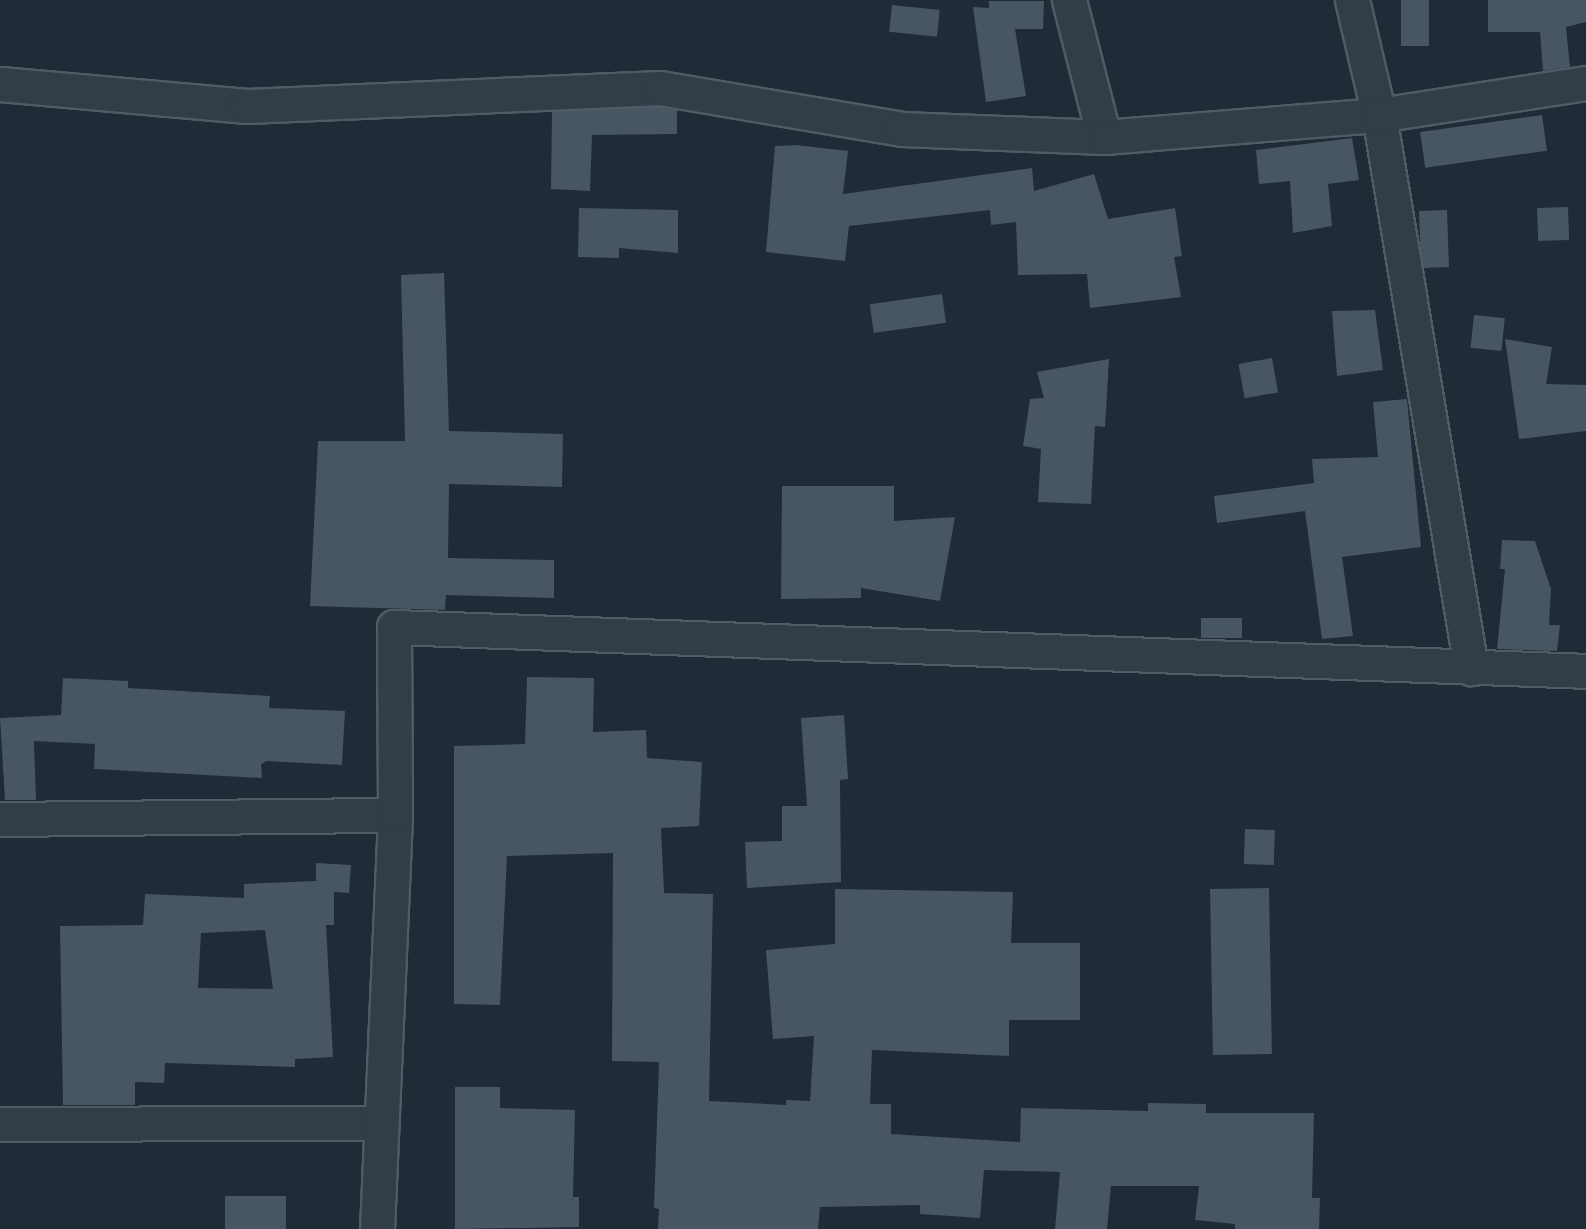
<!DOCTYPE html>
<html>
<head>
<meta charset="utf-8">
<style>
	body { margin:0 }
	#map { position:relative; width:1586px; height:1229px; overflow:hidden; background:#1f2b36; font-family:Signika,sans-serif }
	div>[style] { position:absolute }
	.building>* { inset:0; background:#475662; transform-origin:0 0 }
	.roads { filter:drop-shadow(2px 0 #505b65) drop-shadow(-2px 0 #505b65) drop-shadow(0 2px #505b65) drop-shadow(0 -2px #505b65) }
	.minor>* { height:33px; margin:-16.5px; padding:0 16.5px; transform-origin:16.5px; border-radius:16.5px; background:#323d46 }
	span { translate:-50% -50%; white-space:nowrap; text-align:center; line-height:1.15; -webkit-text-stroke:6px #18222a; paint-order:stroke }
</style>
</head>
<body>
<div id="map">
	<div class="building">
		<i style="left:1401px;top:0;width:28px;height:46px"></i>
		<i style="clip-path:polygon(1488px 0,1586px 0,1586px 22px,1566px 27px,1570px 67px,1543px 71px,1540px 32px,1488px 32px)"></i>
		<i style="clip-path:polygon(989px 1px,1044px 1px,1043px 29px,1015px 29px,1026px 96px,986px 102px,973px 7px,989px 8px)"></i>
		<i style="left:892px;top:5px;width:48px;height:27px;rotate:6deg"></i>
		<i style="clip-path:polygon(659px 107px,677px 110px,677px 134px,592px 135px,590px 191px,551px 189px,552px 111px)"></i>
		<i style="left:1542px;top:115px;width:36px;height:123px;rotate:82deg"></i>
		<i style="clip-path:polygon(1352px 138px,1359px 180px,1328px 184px,1332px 226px,1293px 233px,1290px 181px,1259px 184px,1256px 150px)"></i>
		<i style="clip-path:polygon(796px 145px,848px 151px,843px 194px,1032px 168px,1034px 191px,1094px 174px,1108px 219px,1175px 208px,1182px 256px,1174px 257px,1181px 297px,1090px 308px,1087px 274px,1018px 275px,1016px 222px,991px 225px,990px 210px,849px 226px,845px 261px,766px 252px,775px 146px)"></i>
		<i style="left:1568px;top:207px;width:33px;height:31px;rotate:88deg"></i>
		<i style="clip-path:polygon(579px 208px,678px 210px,678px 253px,619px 248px,619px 258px,578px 257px)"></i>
		<i style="left:1447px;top:210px;width:57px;height:28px;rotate:88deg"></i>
		<i style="clip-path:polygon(444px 273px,449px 431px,563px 434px,562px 487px,449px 484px,448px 558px,554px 560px,554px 598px,446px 595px,445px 610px,310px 606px,318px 441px,405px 441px,401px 275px)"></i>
		<i style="left:942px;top:294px;width:29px;height:73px;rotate:82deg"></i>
		<i style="clip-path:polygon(1375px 310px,1383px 370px,1337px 376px,1332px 311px)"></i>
		<i style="left:1474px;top:315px;width:31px;height:33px;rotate:6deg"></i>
		<i style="clip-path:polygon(1505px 339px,1552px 347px,1546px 384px,1586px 385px,1586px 431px,1519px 439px)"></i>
		<i style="left:1272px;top:358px;width:35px;height:34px;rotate:80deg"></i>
		<i style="clip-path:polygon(1109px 359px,1105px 427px,1095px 426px,1091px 504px,1038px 502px,1041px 449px,1023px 446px,1030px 399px,1044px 398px,1037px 372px)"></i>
		<i style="clip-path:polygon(1407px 399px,1421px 547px,1342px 557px,1353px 636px,1322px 639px,1305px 511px,1217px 523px,1214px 496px,1314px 483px,1312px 459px,1378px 457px,1373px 402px)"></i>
		<i style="clip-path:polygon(782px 486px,894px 486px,894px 521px,955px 517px,940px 601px,861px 588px,861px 598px,781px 599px)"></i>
		<i style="clip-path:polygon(1502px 540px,1535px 541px,1551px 589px,1549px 625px,1560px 625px,1557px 651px,1497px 649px,1505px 569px,1500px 569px)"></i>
		<i style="left:1201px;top:618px;width:41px;height:20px"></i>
		<i style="clip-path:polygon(527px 677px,594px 678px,593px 732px,646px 730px,647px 758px,702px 762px,699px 826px,661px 828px,664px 893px,713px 894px,709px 1101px,786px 1105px,786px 1100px,810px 1101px,814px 1036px,773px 1039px,766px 950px,835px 944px,835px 889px,1013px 892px,1011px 943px,1080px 943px,1080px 1020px,1009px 1020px,1009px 1056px,872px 1050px,870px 1104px,891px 1104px,891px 1134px,1020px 1142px,1021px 1108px,1148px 1111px,1148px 1103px,1206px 1104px,1206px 1113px,1314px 1113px,1312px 1198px,1320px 1198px,1319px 1229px,1235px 1229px,1235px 1224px,1195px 1220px,1199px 1186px,1111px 1186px,1107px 1229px,1055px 1229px,1060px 1172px,984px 1170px,980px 1218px,920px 1214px,920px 1205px,820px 1207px,818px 1229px,658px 1229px,659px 1209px,654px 1208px,659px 1062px,612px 1061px,613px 853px,507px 856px,500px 1005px,454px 1004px,454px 746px,525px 744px)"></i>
		<i style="clip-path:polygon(63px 678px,128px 681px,128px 688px,270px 696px,269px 708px,345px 711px,342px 765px,267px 761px,261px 764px,262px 778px,94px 769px,95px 744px,34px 741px,36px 800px,5px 800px,0 718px,61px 715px)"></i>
		<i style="clip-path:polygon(844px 715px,848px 779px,840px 780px,841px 882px,747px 888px,745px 842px,782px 841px,782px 806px,807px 806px,801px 718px)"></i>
		<i style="left:1245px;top:829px;width:30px;height:35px;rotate:2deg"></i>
		<i style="clip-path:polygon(evenodd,316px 863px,351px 865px,349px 893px,334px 892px,334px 925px,326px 925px,333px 1057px,295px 1059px,295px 1067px,165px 1063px,164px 1083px,135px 1082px,135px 1105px,63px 1105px,60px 926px,143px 925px,145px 894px,244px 898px,244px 884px,316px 881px,316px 863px,265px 930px,273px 989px,198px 988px,201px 933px,265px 930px)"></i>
		<i style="left:1269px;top:888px;width:166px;height:59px;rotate:89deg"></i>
		<i style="clip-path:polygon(455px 1087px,500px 1087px,500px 1108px,575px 1110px,573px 1197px,579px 1197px,579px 1227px,455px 1229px)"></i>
		<i style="left:225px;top:1196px;width:61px;height:33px"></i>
	</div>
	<div class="roads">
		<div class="minor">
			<i style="left:1069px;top:0;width:141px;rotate:75.7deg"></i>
			<i style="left:1352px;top:0;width:118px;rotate:76.8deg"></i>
			<i style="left:1379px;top:115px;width:561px;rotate:80.55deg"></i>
			<i style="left:0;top:84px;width:248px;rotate:5.1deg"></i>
			<i style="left:247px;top:106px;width:413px;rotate:-2.5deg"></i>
			<i style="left:660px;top:88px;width:245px;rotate:9.6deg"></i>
			<i style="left:902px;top:129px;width:202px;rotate:2.3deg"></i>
			<i style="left:1104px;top:137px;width:276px;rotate:-4.6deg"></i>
			<i style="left:1379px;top:115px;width:209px;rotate:-8.8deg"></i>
			<i style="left:0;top:819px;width:395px;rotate:-0.6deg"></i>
			<i style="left:0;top:1124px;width:379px;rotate:-0.2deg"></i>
			<i style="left:377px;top:1229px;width:414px;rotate:-87.5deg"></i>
			<i style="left:395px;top:815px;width:188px;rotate:-90.3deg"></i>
			<i style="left:394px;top:627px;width:1193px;rotate:2.11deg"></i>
		</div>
	</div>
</div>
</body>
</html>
